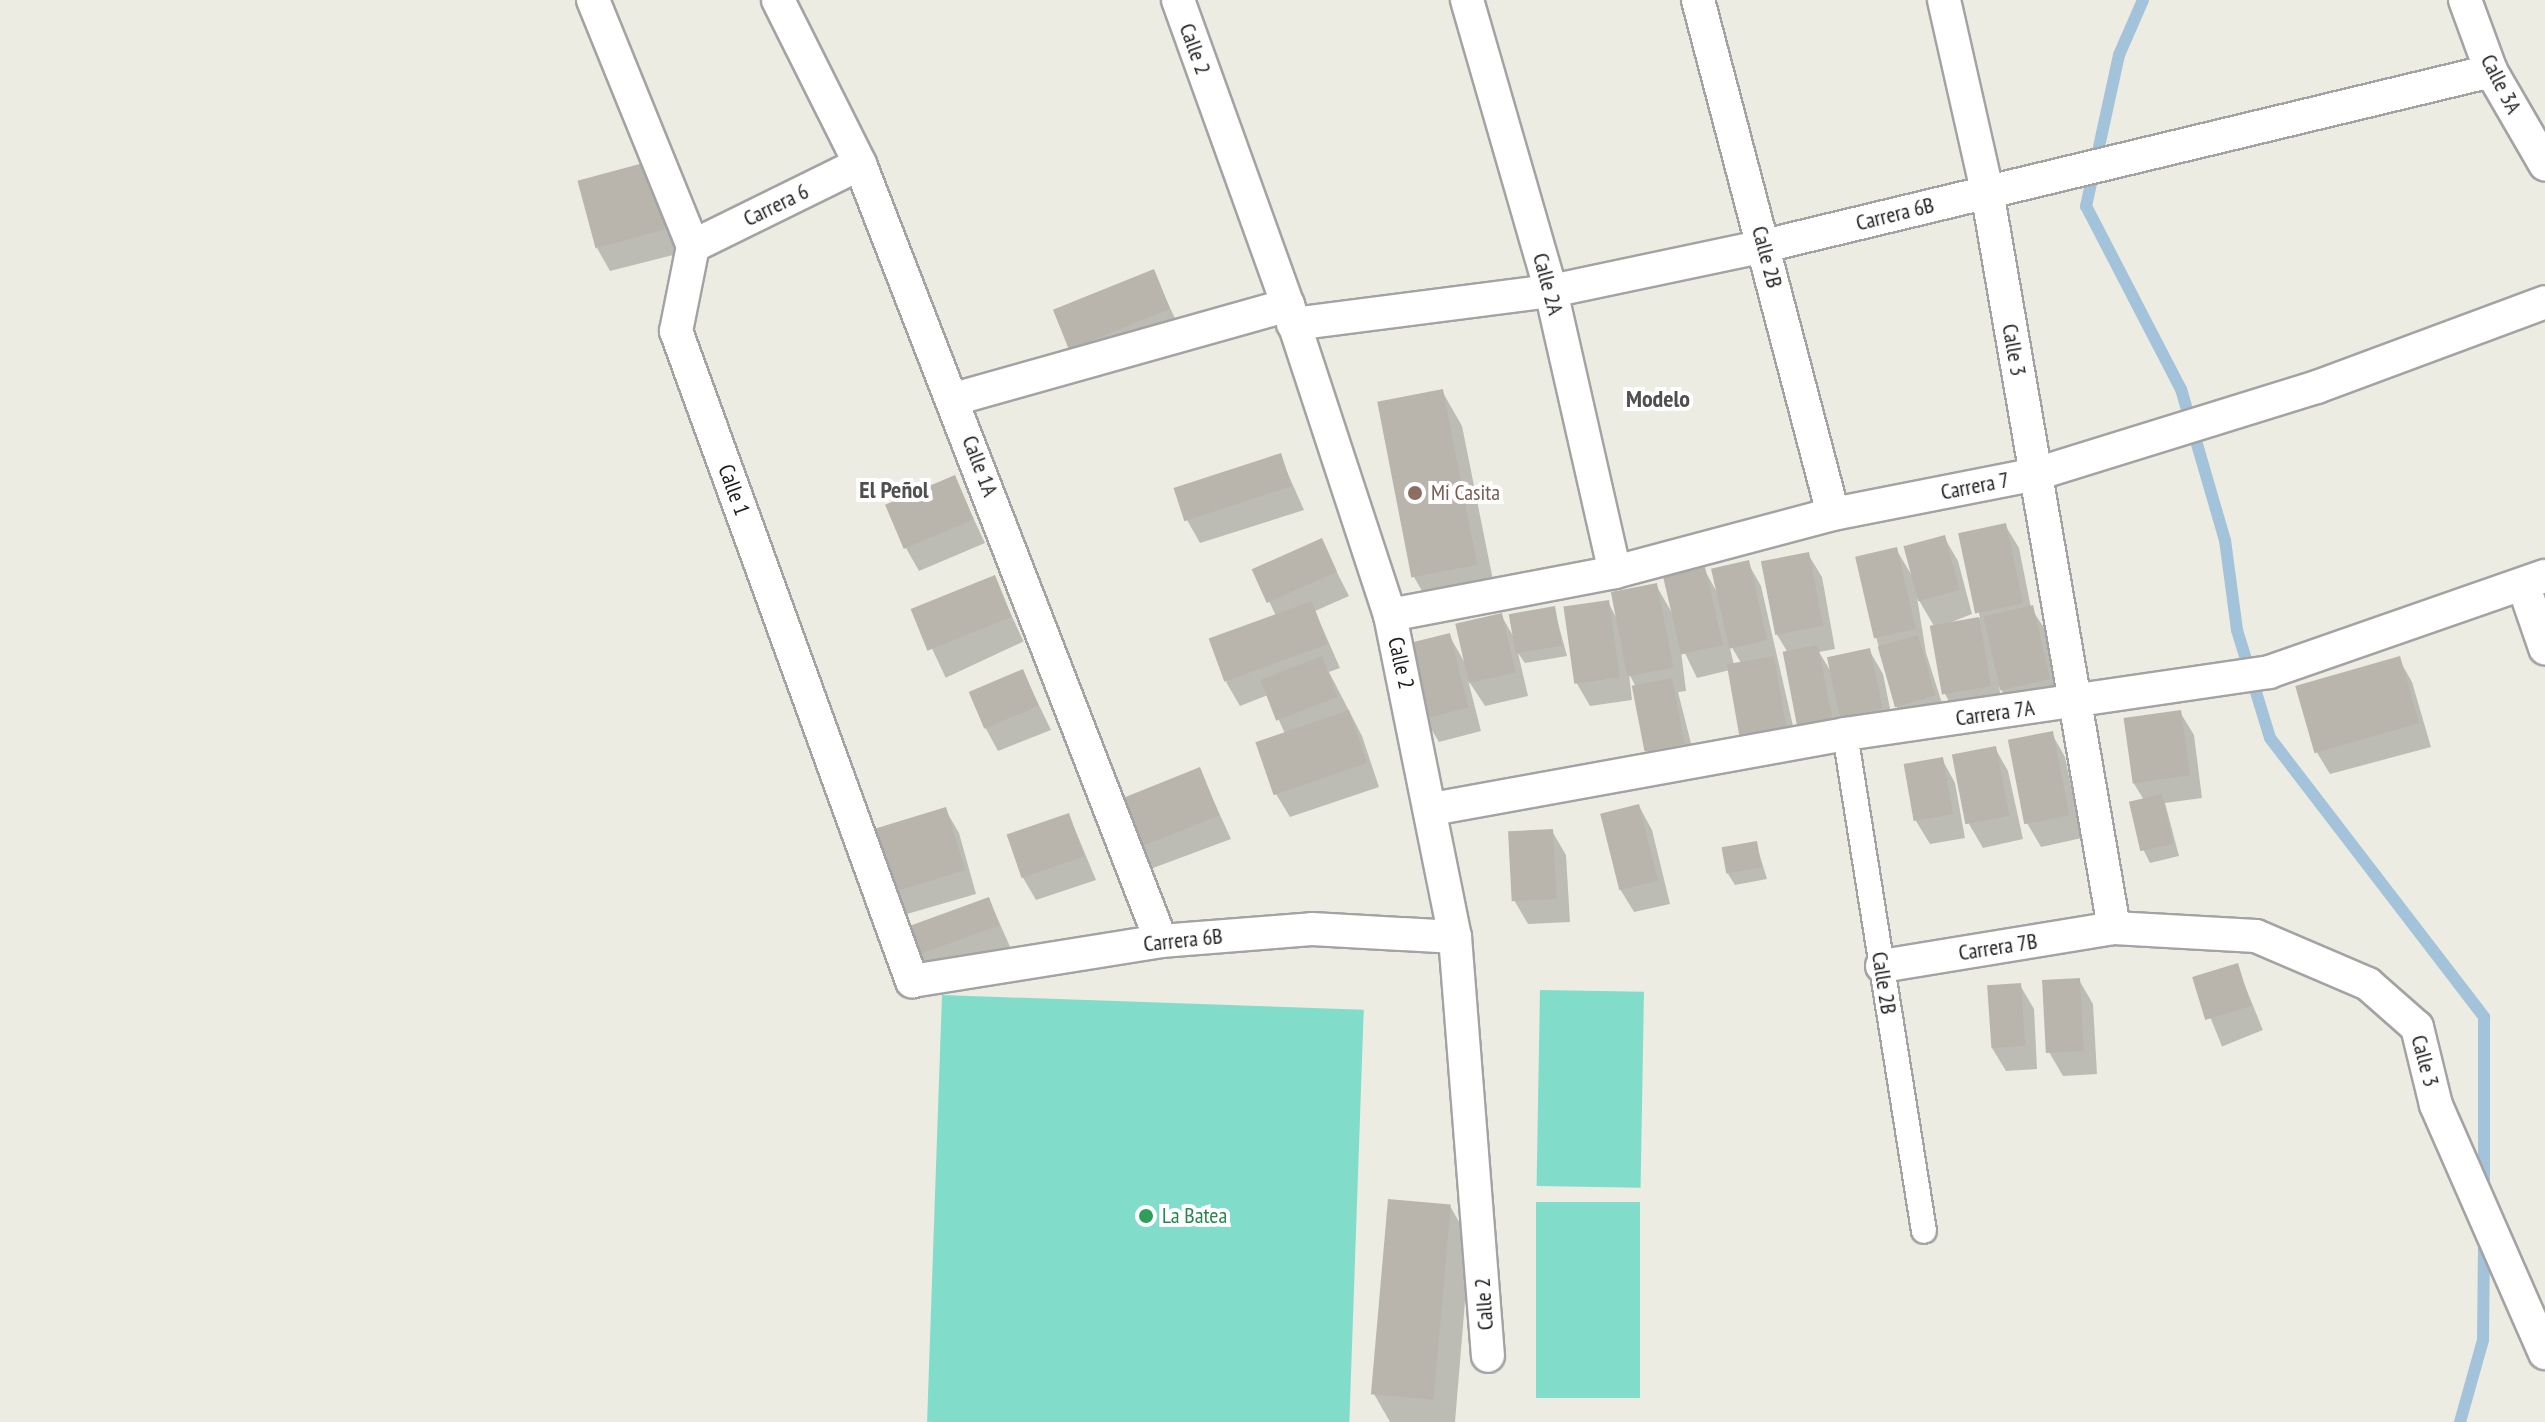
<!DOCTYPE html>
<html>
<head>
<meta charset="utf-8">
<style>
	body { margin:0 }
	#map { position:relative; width:2545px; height:1422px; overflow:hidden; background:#edece2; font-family:"PT Sans Narrow",sans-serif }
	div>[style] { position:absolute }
	.pitch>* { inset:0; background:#81dcca; transform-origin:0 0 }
	.shadow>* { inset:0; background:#0003; transform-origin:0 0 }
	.stream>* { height:12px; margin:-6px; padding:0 6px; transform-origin:6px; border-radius:6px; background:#a3c3db }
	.building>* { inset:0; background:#bab5ac; transform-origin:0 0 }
	.roads { filter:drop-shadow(2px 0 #a3a3a3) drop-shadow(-2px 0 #a3a3a3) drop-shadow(0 2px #a3a3a3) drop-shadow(0 -2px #a3a3a3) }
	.pedestrian>* { height:24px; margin:-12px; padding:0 12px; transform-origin:12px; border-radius:12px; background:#fff }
	.minor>* { height:32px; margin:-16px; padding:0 16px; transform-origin:16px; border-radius:16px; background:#fff }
	.dots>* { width:22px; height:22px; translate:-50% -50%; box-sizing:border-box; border:4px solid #fff; border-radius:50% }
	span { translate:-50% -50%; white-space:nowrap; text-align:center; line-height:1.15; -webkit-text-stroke:8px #fff; paint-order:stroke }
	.street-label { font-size:22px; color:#1c1c1c }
	.education-label { font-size:22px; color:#785e54 }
	.left { translate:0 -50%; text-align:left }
	.leisure-label { font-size:22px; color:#27864d }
	.neighbourhood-label { font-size:24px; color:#4f4f4f; font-weight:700 }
</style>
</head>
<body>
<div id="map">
	<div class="pitch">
		<i style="left:1540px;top:990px;width:104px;height:196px;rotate:1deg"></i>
		<i style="left:942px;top:995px;width:422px;height:427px;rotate:2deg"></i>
		<i style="left:1536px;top:1202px;width:104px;height:196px"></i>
	</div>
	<div class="shadow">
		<i style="clip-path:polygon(659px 188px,677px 254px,610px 271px,597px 248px)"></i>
		<i style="clip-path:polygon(1153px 272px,1182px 333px,1085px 372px,1071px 349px)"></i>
		<i style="clip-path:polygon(1442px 391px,1462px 426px,1497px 600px,1434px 612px,1414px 577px,1379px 402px)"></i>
		<i style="clip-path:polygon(1280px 456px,1304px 510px,1200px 543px,1187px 520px)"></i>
		<i style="clip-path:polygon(954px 477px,985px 543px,919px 571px,906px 548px)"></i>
		<i style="clip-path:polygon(2005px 525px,2019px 548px,2031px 608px,2046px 631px,2062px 703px,2015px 713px,1999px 686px,2003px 710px,1958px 718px,1945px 694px,1934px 626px,1917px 597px,1926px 653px,1947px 719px,1909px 729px,1896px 706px,1876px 637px,1896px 549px,1911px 574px,1944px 537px,1958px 561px,1972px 614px,1944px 625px,1980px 618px,1960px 533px)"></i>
		<i style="clip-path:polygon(1321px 541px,1349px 596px,1315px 611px,1340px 668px,1329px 672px,1362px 736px,1379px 787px,1290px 817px,1276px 794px,1285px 734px,1268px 695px,1240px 706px,1226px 682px,1276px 616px,1254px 569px)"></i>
		<i style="clip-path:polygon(1808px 554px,1822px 577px,1835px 649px,1819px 652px,1831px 672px,1869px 650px,1883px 674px,1895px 733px,1855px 740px,1839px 713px,1844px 743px,1812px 749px,1799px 725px,1788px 653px,1776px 633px)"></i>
		<i style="clip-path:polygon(evenodd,1748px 563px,1761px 586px,1799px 752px,1755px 760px,1730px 670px,1697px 678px,1680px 643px,1686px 691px,1678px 692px,1697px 767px,1660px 774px,1647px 750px,1636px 687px,1629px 674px,1632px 700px,1590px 706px,1576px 682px,1608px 602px,1617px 619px,1656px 585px,1672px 613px,1704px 569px,1718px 594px,1748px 563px,1729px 644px,1730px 644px,1741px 663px,1734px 665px,1729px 644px)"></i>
		<i style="left:994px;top:578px;width:70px;height:86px;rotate:65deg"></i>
		<i style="clip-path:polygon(1554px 608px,1567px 656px,1525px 663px,1518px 653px,1528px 696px,1485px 706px,1468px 680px,1481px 731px,1439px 742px,1425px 719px,1449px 635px,1465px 663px,1501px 615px,1516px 641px)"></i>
		<i style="clip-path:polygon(2399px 659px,2412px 682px,2431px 747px,2330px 774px,2316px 751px)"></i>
		<i style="clip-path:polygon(1023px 672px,1051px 730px,998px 751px,985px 727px)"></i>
		<i style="clip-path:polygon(2180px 712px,2194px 735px,2202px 798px,2165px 803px,2179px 856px,2150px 863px,2144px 851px,2144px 800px,2133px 782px)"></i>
		<i style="clip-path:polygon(2052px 734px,2065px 757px,2082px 838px,2041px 847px,2027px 823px)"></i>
		<i style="clip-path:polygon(1995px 748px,2008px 771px,2023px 839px,1983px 848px,1969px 824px)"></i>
		<i style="clip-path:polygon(1942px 759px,1955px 783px,1965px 838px,1930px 844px,1916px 821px)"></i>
		<i style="clip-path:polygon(1199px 769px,1231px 839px,1153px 868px,1140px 845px)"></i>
		<i style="clip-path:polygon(1639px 806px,1652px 830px,1670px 904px,1634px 912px,1620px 889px)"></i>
		<i style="clip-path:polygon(945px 809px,959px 833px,976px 894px,900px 916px,887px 892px)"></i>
		<i style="clip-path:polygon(1069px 815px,1096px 880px,1036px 900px,1022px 876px)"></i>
		<i style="clip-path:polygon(1552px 831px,1566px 855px,1570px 922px,1528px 924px,1514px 900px)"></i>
		<i style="clip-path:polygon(1756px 843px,1767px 879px,1735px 885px,1728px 874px)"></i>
		<i style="clip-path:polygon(989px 899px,1011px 949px,926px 977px,912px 954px)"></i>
		<i style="left:2237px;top:966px;width:69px;height:44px;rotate:68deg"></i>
		<i style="clip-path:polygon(2079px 980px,2093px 1004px,2097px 1074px,2063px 1076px,2049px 1052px)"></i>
		<i style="clip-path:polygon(2020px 985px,2034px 1009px,2037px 1069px,2006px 1071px,1992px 1048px)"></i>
		<i style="clip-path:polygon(1450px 1206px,1470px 1241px,1455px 1422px,1390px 1422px,1374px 1394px)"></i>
	</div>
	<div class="stream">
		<i style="left:2143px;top:0;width:60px;rotate:113.6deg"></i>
		<i style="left:2119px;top:55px;width:155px;rotate:102.3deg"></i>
		<i style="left:2086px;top:206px;width:206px;rotate:62.6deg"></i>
		<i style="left:2181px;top:389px;width:157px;rotate:73.8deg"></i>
		<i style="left:2225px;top:540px;width:91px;rotate:82.4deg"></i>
		<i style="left:2237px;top:630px;width:113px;rotate:73deg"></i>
		<i style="left:2270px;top:738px;width:352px;rotate:52.5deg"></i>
		<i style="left:2484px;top:1017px;width:171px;rotate:90deg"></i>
		<i style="left:2460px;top:1422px;width:85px;rotate:-74.3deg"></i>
		<i style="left:2483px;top:1340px;width:102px;rotate:-89.4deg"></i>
	</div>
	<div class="building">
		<i style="left:647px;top:162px;width:70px;height:72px;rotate:75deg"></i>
		<i style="left:1154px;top:269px;width:43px;height:109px;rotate:68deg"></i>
		<i style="left:1443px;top:389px;width:179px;height:67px;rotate:79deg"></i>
		<i style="left:1281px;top:453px;width:35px;height:113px;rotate:72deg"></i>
		<i style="left:955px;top:475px;width:48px;height:76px;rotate:67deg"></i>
		<i style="left:2006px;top:523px;width:82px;height:49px;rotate:78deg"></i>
		<i style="left:1945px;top:535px;width:57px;height:43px;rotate:75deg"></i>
		<i style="left:1322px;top:538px;width:37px;height:77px;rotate:66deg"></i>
		<i style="left:1897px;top:547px;width:84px;height:43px;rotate:77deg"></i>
		<i style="left:1809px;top:552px;width:75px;height:49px;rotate:79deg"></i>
		<i style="left:1749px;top:560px;width:82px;height:39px;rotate:77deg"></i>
		<i style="left:1705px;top:567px;width:80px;height:43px;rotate:77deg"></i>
		<i style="left:995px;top:575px;width:45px;height:91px;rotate:68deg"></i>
		<i style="left:1657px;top:583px;width:86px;height:47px;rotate:79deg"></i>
		<i style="left:1609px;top:600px;width:78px;height:46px;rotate:82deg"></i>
		<i style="left:1312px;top:601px;width:46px;height:110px;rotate:70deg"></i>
		<i style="left:2033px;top:605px;width:76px;height:51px;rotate:77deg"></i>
		<i style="left:1555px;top:606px;width:40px;height:47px;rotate:80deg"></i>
		<i style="left:1502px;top:613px;width:61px;height:48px;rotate:77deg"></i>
		<i style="left:1979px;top:617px;width:70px;height:50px;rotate:80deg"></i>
		<i style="left:1450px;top:633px;width:77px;height:47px;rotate:76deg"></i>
		<i style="left:1918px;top:635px;width:63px;height:42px;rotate:74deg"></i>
		<i style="left:1818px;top:645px;width:75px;height:36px;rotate:79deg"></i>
		<i style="left:1870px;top:648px;width:62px;height:44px;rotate:78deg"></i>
		<i style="left:1322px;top:656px;width:44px;height:66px;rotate:69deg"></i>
		<i style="left:1774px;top:656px;width:73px;height:48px;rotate:80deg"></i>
		<i style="left:2400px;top:656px;width:70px;height:109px;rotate:74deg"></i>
		<i style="left:1023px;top:669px;width:40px;height:59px;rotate:67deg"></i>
		<i style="left:1672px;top:678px;width:67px;height:41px;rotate:79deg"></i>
		<i style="left:1349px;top:710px;width:56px;height:99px;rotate:71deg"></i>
		<i style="left:2181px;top:710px;width:66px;height:58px;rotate:82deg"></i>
		<i style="left:2053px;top:731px;width:86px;height:46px;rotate:79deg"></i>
		<i style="left:1996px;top:746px;width:71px;height:45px;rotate:79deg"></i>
		<i style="left:1943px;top:757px;width:58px;height:40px;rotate:80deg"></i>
		<i style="left:1200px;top:767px;width:52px;height:87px;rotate:68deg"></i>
		<i style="left:2162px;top:794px;width:51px;height:34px;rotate:77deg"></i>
		<i style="left:1639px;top:804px;width:79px;height:40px;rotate:76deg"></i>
		<i style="left:946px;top:807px;width:66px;height:83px;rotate:73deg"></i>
		<i style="left:1069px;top:813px;width:46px;height:66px;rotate:71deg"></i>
		<i style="left:1553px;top:829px;width:70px;height:45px;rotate:87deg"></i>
		<i style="left:1757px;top:841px;width:27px;height:36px;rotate:80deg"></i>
		<i style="left:989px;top:897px;width:30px;height:92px;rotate:70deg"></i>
		<i style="left:2238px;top:963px;width:45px;height:48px;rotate:73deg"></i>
		<i style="left:2080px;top:978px;width:73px;height:38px;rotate:87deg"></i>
		<i style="left:2021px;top:983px;width:63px;height:34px;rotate:86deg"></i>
		<i style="left:1388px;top:1199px;width:63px;height:196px;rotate:5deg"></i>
	</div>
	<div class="roads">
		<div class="pedestrian">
			<i style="left:1845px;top:734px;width:503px;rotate:80.97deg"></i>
		</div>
		<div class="minor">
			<i style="left:593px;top:0;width:266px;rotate:67.9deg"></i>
			<i style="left:693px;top:246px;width:87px;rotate:101.3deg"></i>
			<i style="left:676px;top:331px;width:692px;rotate:70.05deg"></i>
			<i style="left:912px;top:981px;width:252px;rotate:-9.1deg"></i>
			<i style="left:1161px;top:941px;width:151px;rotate:-4.5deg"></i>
			<i style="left:1312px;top:929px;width:143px;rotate:3.2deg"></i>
			<i style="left:778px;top:0;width:183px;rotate:63.4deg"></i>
			<i style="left:860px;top:164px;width:833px;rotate:68.82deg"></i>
			<i style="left:1178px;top:0;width:324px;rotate:70.2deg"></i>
			<i style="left:1288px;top:305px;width:326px;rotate:71.8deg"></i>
			<i style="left:1390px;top:615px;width:328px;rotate:78.6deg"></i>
			<i style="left:1455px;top:937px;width:420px;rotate:85.5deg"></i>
			<i style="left:1467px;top:0;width:303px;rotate:73.9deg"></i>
			<i style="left:1551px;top:291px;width:288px;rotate:77.2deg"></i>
			<i style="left:1698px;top:0;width:531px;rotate:75.28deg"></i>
			<i style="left:1944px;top:0;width:196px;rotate:77.3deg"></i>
			<i style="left:1987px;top:191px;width:748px;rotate:80.22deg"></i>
			<i style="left:2465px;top:0;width:76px;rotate:69.9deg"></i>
			<i style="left:2491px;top:71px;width:108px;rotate:59.9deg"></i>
			<i style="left:693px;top:246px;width:186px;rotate:-26.2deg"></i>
			<i style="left:1293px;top:324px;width:260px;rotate:-7.3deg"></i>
			<i style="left:1551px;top:291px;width:218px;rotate:-11.9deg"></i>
			<i style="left:1764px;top:246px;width:748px;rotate:-13.53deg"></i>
			<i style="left:954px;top:399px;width:347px;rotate:-15.7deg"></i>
			<i style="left:2524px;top:587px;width:65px;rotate:71deg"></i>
			<i style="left:1390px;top:615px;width:229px;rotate:-10.8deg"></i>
			<i style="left:1615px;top:572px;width:226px;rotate:-14.9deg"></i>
			<i style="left:1833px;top:514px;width:207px;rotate:-11.1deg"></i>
			<i style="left:2036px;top:474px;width:294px;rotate:-17.2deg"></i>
			<i style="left:2317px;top:387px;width:243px;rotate:-20.4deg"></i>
			<i style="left:1433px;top:809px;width:419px;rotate:-10.3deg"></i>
			<i style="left:1845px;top:734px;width:429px;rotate:-8.3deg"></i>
			<i style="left:2269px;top:672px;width:292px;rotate:-19.2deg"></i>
			<i style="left:1882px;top:966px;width:235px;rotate:-9.3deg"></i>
			<i style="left:2114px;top:928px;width:142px;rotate:3.2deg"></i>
			<i style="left:2256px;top:936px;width:122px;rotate:23.2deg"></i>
			<i style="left:2368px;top:984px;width:65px;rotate:41.3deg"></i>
			<i style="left:2417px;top:1027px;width:80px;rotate:76.3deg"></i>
			<i style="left:2436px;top:1105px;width:271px;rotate:66.3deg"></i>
		</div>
	</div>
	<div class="dots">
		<i style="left:1415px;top:493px;background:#8d6e63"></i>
		<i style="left:1146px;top:1216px;background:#2e9e5b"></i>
	</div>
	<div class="street-label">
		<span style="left:1195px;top:49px;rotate:70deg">Calle 2</span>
		<span style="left:2501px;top:84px;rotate:63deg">Calle 3A</span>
		<span style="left:776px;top:205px;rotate:-26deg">Carrera 6</span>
		<span style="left:1895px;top:214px;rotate:-14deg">Carrera 6B</span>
		<span style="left:1767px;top:257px;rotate:75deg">Calle 2B</span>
		<span style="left:1548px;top:284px;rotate:75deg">Calle 2A</span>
		<span style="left:2014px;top:350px;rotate:80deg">Calle 3</span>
		<span style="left:980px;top:466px;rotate:69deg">Calle 1A</span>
		<span style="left:1975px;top:486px;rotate:-11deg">Carrera 7</span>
		<span style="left:734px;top:490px;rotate:70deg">Calle 1</span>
		<span style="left:1401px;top:663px;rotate:77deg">Calle 2</span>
		<span style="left:1995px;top:713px;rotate:-8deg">Carrera 7A</span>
		<span style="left:1183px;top:940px;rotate:-6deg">Carrera 6B</span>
		<span style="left:1998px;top:947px;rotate:-9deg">Carrera 7B</span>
		<span style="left:1884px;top:983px;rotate:81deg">Calle 2B</span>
		<span style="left:2425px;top:1061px;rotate:75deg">Calle 3</span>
		<span style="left:1484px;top:1304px;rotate:-94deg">Calle 2</span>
	</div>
	<div class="education-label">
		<span class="left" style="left:1431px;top:493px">Mi Casita</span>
	</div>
	<div class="leisure-label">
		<span class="left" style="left:1162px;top:1216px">La Batea</span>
	</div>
	<div class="neighbourhood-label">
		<span style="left:1658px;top:399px">Modelo</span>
		<span style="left:894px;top:490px">El Peñol</span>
	</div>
</div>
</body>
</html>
